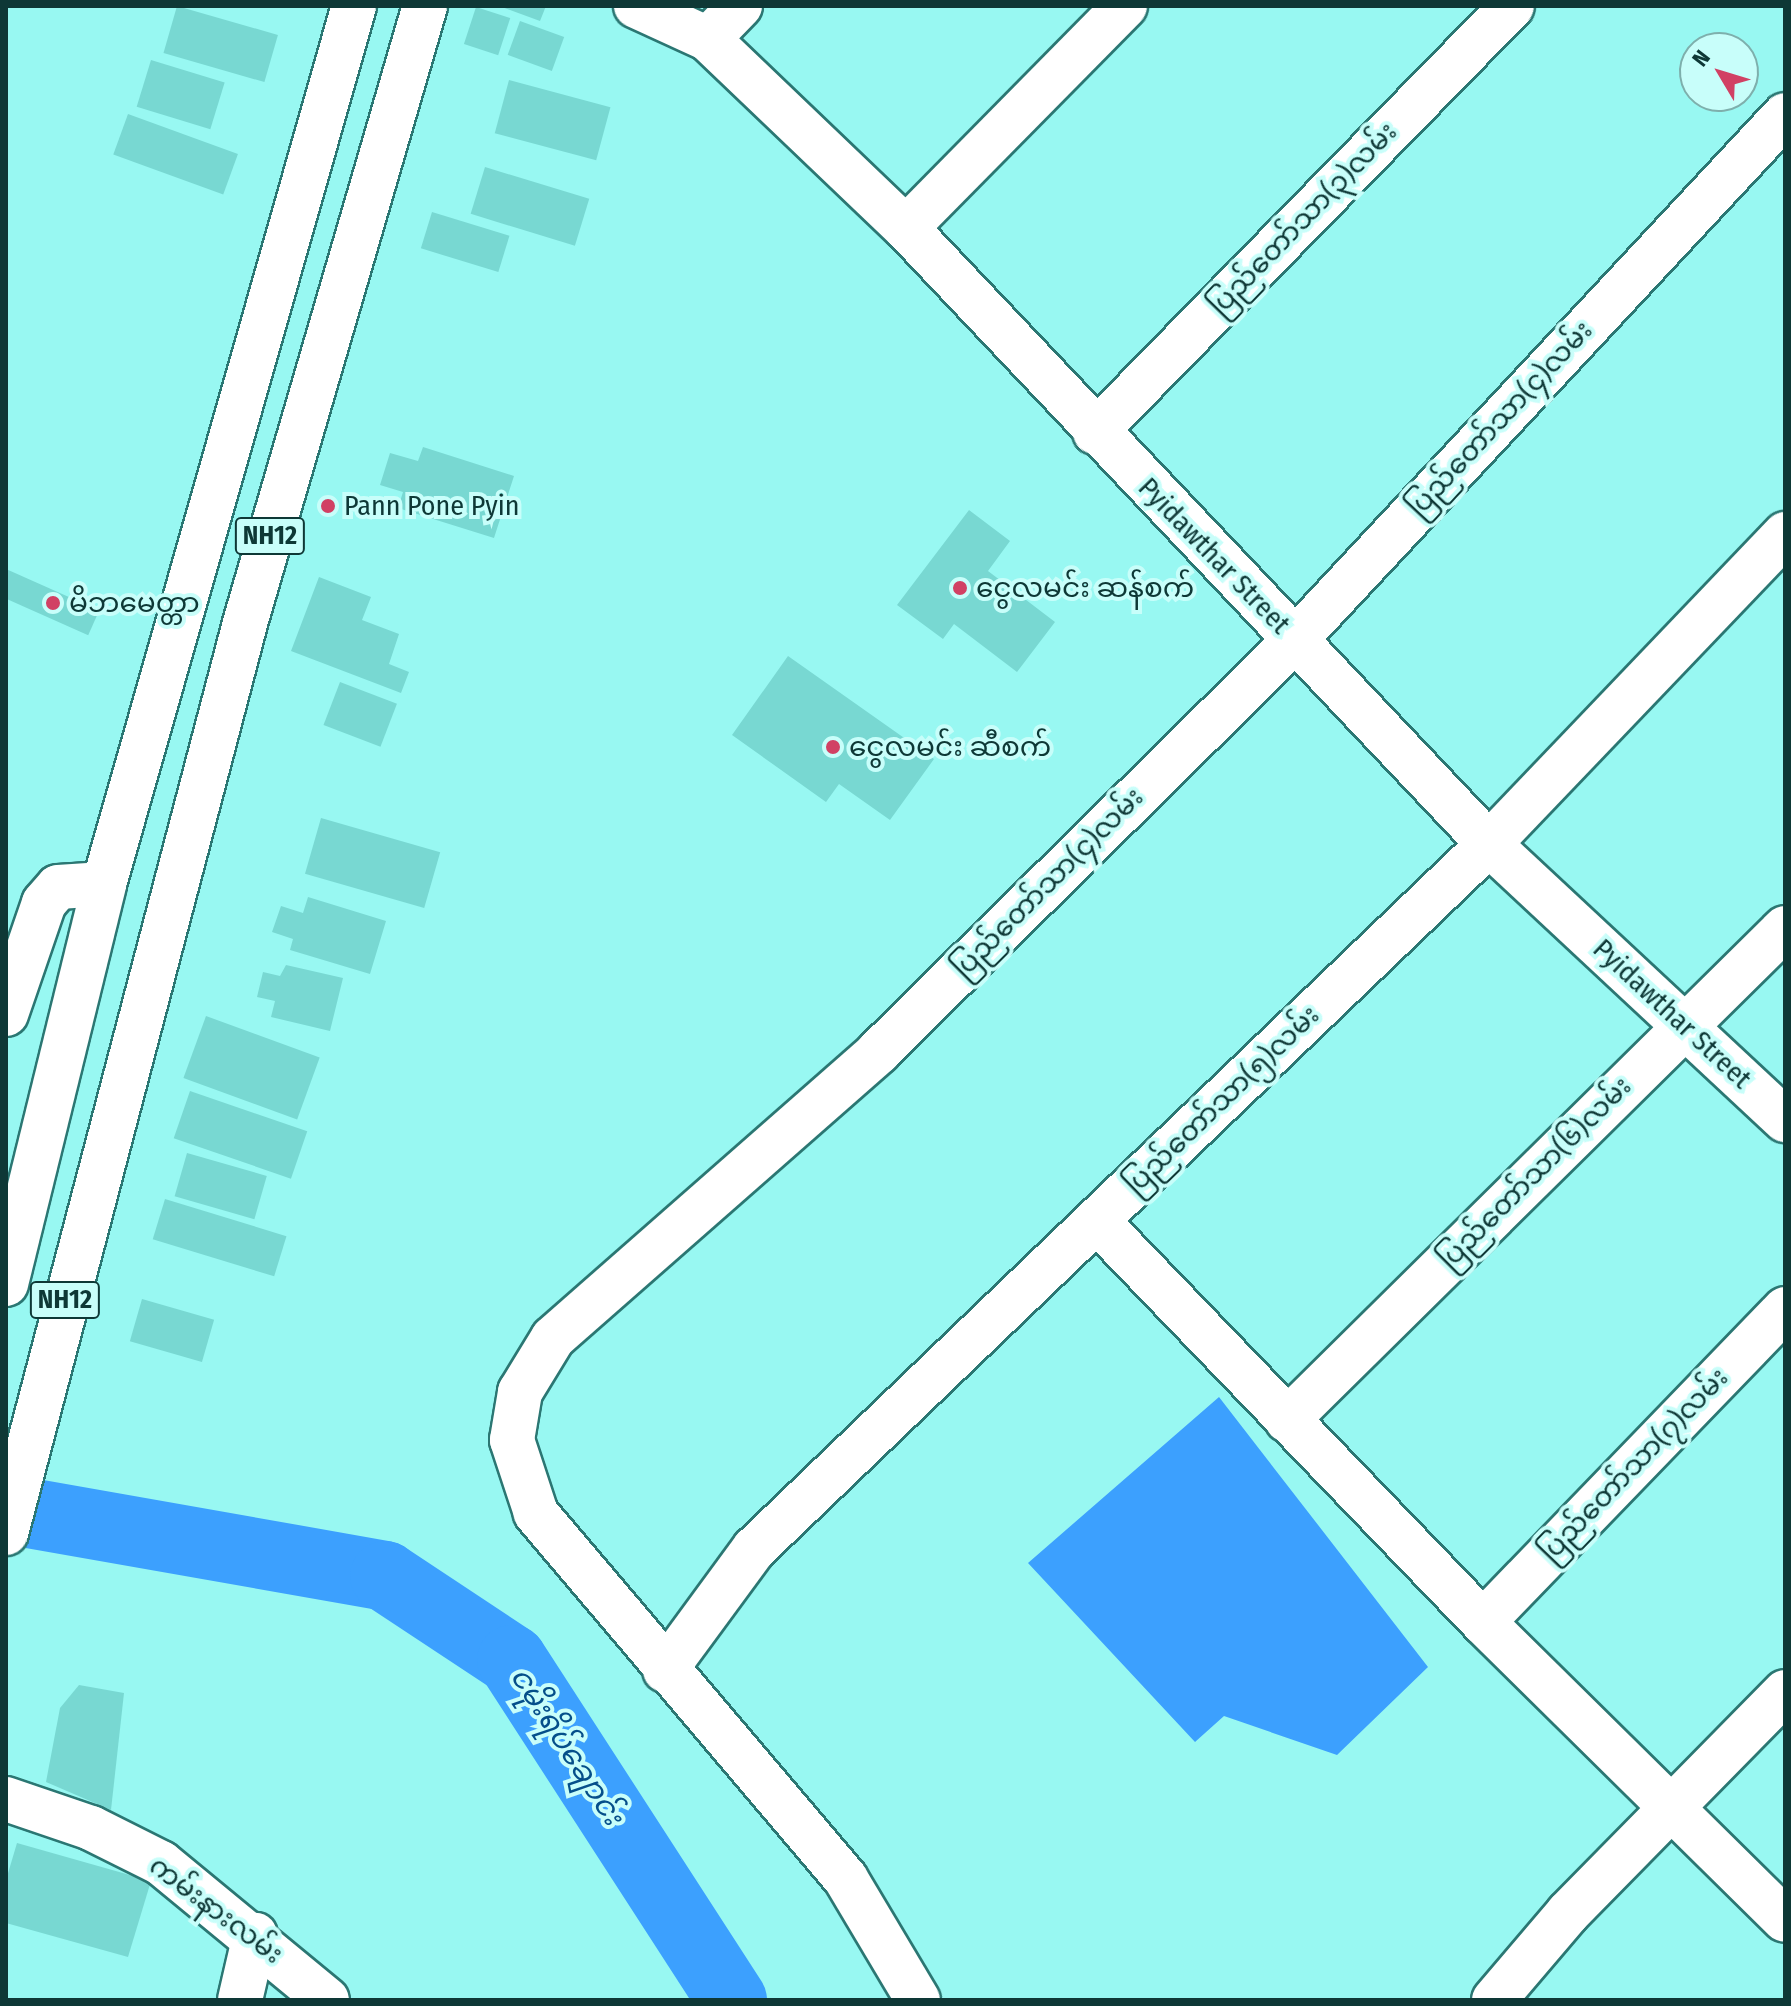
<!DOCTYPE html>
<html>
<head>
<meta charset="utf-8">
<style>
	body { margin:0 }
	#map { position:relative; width:1791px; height:2006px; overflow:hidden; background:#98f8f2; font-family:"Fira Sans Condensed","Noto Sans Myanmar",sans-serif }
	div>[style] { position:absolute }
	.water>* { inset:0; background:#3ca0fe }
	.river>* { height:70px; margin:-35px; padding:0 35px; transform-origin:35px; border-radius:35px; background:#3ca0fe }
	.building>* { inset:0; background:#78d8d2; transform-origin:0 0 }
	.roads { filter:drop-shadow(2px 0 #2b7773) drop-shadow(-2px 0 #2b7773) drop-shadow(0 2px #2b7773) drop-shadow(0 -2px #2b7773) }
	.minor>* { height:44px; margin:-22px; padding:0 22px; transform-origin:22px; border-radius:22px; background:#fff }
	.highway>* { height:44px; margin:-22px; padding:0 22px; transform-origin:22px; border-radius:22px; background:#fff }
	.dots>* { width:22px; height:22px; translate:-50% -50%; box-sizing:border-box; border:4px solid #c8fefa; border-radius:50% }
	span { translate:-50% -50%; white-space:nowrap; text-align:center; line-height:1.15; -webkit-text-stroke:8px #c8fefa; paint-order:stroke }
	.shield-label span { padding:2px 6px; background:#c8fefa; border:2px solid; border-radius:6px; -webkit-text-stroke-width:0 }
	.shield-label { font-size:26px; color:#0e3836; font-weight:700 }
	.street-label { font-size:28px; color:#0e3836 }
	.poi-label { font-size:28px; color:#0e3836 }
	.left { translate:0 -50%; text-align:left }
	.water-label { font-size:30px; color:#054f8a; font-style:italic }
	.frame { position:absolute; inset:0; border:8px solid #0e3836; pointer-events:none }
	.north { position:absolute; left:1679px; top:32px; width:80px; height:80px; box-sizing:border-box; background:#c8fefa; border:2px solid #7eafac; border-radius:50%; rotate:308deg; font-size:22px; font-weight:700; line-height:32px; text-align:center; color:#0e3836 }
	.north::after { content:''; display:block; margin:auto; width:28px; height:36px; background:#d14164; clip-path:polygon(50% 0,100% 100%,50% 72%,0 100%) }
</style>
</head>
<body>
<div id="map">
	<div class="water">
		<i style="clip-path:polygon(1219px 1397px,1428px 1667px,1337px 1755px,1224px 1716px,1195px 1742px,1028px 1563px)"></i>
	</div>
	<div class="river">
		<i style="left:6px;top:1509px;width:385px;rotate:10deg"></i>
		<i style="left:385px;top:1576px;width:152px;rotate:33.5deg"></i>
		<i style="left:512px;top:1660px;width:405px;rotate:57.1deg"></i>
	</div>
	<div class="building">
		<i style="left:177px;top:6px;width:105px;height:49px;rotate:16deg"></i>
		<i style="clip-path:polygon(499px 6px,546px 6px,540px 21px)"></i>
		<i style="left:476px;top:7px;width:36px;height:39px;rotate:18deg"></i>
		<i style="left:520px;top:21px;width:47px;height:36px;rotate:20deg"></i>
		<i style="left:151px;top:60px;width:77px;height:49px;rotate:17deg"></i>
		<i style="left:509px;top:80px;width:105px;height:55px;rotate:15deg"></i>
		<i style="left:128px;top:114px;width:117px;height:43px;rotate:20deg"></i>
		<i style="left:485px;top:167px;width:109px;height:49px;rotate:17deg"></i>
		<i style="left:432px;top:212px;width:81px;height:38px;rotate:17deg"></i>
		<i style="clip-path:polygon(423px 447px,514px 476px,494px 538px,398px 508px,403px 492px,380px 485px,390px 453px,418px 461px)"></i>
		<i style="clip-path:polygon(969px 510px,1010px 541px,988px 571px,1055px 622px,1017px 672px,954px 624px,943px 639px,897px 605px)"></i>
		<i style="left:6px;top:569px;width:102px;height:27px;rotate:24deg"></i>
		<i style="clip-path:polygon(319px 577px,371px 597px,362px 620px,399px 634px,389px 664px,409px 672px,401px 693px,291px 651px)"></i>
		<i style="clip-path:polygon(788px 656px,934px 759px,890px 820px,839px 784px,826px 802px,732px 735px)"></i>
		<i style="left:340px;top:682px;width:61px;height:46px;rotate:21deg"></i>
		<i style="left:321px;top:818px;width:124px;height:58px;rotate:16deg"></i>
		<i style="clip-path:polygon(308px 897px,386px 921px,370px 974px,290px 950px,293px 939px,272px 932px,281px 906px,303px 913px)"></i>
		<i style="clip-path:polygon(286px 965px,343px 978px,330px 1031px,271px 1017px,275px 1001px,257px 997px,263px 972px,280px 976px)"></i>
		<i style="left:206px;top:1016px;width:121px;height:66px;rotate:20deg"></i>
		<i style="left:190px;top:1091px;width:124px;height:50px;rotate:19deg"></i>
		<i style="left:187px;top:1153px;width:83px;height:45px;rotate:16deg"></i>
		<i style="left:165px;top:1199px;width:127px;height:42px;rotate:17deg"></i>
		<i style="left:142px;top:1299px;width:75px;height:44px;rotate:16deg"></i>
		<i style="clip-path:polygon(79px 1685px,124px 1693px,111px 1810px,46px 1782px,60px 1708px)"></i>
		<i style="clip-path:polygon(17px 1843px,151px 1881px,128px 1957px,6px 1923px,6px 1880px)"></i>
	</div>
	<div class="roads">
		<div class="minor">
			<i style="left:636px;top:6px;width:79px;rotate:24.6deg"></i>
			<i style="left:708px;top:39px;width:274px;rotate:43.7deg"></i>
			<i style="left:906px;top:228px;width:848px;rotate:46.58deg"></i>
			<i style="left:1489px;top:844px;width:405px;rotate:43deg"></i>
			<i style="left:708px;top:39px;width:46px;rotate:-45.9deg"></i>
			<i style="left:906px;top:228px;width:312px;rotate:-45.4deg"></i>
			<i style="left:1095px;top:432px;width:596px;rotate:-45.61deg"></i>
			<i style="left:6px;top:1014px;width:117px;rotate:-71.1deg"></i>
			<i style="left:44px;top:903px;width:21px;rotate:-49deg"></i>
			<i style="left:58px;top:887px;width:46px;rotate:-3.7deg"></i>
			<i style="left:1097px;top:1221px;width:557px;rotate:46.09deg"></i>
			<i style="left:1483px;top:1622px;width:424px;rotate:44.6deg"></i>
			<i style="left:1287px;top:1420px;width:700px;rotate:-44.65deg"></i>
			<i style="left:1483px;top:1622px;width:435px;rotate:-46deg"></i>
			<i style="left:665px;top:1670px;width:150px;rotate:-53.7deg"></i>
			<i style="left:754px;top:1549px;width:1018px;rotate:-43.81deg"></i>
			<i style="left:1489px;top:844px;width:429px;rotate:-46.3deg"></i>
			<i style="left:6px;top:1799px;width:90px;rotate:18.8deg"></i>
			<i style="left:91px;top:1828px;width:78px;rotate:26.6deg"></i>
			<i style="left:161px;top:1863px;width:215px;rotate:39.5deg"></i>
			<i style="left:240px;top:2000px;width:67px;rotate:-77deg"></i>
			<i style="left:918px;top:2000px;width:141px;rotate:-120.8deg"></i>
			<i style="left:846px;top:1879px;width:480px;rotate:-130.3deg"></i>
			<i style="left:536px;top:1513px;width:77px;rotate:-108.2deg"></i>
			<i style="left:512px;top:1440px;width:49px;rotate:-80.5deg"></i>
			<i style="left:520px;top:1392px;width:63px;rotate:-58.6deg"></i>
			<i style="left:553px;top:1338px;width:433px;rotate:-41.3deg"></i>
			<i style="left:878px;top:1052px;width:586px;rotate:-44.65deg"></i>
			<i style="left:1295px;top:640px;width:718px;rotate:-46.97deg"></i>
			<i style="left:1494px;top:2000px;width:114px;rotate:-49.6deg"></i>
			<i style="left:1568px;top:1913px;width:310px;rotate:-45.5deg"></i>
		</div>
		<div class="highway">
			<i style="left:6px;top:1284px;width:412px;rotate:-76.2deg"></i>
			<i style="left:104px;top:884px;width:913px;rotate:-74.11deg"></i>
			<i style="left:6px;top:1533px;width:941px;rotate:-75.28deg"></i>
			<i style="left:245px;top:623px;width:643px;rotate:-73.74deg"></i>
		</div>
	</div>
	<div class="dots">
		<i style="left:328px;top:506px;background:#d14164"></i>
		<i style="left:960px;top:588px;background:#d14164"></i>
		<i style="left:53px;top:603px;background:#d14164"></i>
		<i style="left:833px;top:747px;background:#d14164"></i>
	</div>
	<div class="shield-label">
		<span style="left:270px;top:536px">NH12</span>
		<span style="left:65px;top:1300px">NH12</span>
	</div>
	<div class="street-label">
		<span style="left:1303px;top:219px;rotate:-46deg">ပြည်တော်သာ(၃)လမ်း</span>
		<span style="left:1500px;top:419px;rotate:-47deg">ပြည်တော်သာ(၄)လမ်း</span>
		<span style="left:1214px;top:556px;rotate:46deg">Pyidawthar Street</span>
		<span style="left:1048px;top:883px;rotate:-45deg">ပြည်တော်သာ(၄)လမ်း</span>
		<span style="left:1672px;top:1014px;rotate:43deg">Pyidawthar Street</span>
		<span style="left:1222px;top:1100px;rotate:-44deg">ပြည်တော်သာ(၅)လမ်း</span>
		<span style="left:1535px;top:1173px;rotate:-45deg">ပြည်တော်သာ(၆)လမ်း</span>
		<span style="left:1634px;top:1465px;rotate:-46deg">ပြည်တော်သာ(၇)လမ်း</span>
		<span style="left:216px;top:1910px;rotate:37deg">ကမ်းနားလမ်း</span>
	</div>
	<div class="poi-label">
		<span class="left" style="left:344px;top:506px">Pann Pone Pyin</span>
		<span class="left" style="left:976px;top:588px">ငွေလမင်း ဆန်စက်</span>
		<span class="left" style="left:69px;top:603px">မိဘမေတ္တာ</span>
		<span class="left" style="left:849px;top:747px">ငွေလမင်း ဆီစက်</span>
	</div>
	<div class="water-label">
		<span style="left:567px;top:1746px;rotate:57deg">ငမိုးရိပ်ချောင်း</span>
	</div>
	<div class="frame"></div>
	<div class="north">N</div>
</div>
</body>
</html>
